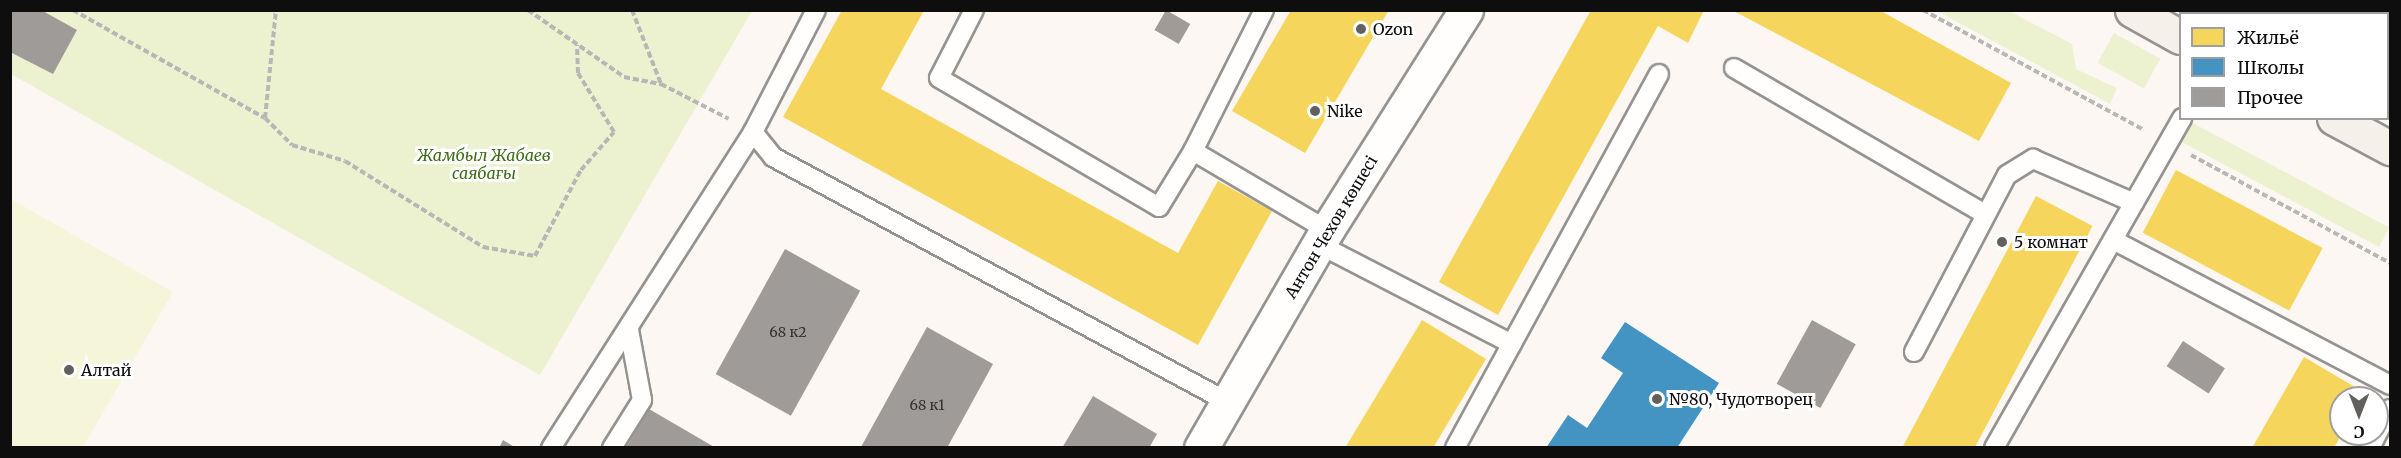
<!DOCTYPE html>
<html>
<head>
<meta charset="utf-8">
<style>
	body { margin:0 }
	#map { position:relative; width:2401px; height:458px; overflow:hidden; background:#fcf7f2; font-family:Merriweather,serif }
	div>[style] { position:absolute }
	.green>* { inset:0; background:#ecf2d0; transform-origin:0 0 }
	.pitch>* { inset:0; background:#f5f5da }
	.homes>* { inset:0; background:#f6d55c; transform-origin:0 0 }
	.schools>* { inset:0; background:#4393c3 }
	.building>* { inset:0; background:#9f9b98; transform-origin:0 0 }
	.path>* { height:4px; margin-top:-2px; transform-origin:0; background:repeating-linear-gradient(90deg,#b8b7b6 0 6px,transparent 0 9px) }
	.roads { filter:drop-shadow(2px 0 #959391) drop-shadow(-2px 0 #959391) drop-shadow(0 2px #959391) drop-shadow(0 -2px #959391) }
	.service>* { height:18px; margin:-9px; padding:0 9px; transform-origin:9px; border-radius:9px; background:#fffefd }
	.tertiary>* { height:33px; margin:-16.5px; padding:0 16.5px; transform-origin:16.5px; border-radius:16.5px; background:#fffefd }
	.secondary>* { height:33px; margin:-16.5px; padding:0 16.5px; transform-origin:16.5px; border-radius:16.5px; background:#f5f1ea }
	.tram>* { height:1.5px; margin:-0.75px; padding:0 0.75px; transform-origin:0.75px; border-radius:0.75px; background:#d9c3c8 }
	.dots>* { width:16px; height:16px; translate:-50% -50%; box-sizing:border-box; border:3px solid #fff; border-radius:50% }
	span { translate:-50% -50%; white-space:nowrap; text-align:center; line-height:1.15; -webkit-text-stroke:6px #fff; paint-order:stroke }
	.number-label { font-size:14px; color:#323130 }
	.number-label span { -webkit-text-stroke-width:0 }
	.poi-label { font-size:16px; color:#0e0e0e }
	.left { translate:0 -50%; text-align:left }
	.park-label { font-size:16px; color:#3d6d17; font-style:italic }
	.street-label { font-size:16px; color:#0e0e0e }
	.frame { position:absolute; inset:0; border:12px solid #0e0e0e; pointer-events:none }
	.legend { position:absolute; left:2179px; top:12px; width:210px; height:108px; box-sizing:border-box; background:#fff; border:2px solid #9f9f9f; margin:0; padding:8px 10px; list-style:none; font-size:18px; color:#0e0e0e }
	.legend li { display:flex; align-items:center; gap:12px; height:30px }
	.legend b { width:30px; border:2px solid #9f9f9f }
	.north { position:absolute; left:2329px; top:386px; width:60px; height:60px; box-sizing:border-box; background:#fff; border:2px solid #9f9f9f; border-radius:50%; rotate:180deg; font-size:16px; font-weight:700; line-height:24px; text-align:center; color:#0e0e0e }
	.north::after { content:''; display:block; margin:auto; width:21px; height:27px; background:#61605e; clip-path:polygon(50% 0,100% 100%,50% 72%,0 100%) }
</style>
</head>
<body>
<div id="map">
	<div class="green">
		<i style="clip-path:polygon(11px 11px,752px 11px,540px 375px,11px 74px)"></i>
		<i style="clip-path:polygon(1937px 11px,2009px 11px,2072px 44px,2076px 69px,2117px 88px,2110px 104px)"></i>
		<i style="left:2114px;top:33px;width:53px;height:34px;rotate:29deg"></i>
		<i style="left:2189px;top:121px;width:227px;height:22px;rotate:28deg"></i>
	</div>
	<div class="pitch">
		<i style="clip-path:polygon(11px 199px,173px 292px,83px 447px,11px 447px)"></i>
	</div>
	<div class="homes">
		<i style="clip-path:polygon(842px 10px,923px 12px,881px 89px,1178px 253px,1218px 181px,1272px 211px,1198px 345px,783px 117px)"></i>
		<i style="clip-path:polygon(1291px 10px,1389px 10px,1305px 153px,1232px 111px)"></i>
		<i style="clip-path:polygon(1591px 10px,1704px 10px,1688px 43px,1658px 26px,1498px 315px,1439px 282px)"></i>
		<i style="clip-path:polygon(1732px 10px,1879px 10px,2011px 83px,1979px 141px)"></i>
		<i style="left:2176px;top:170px;width:166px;height:71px;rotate:28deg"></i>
		<i style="left:2036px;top:196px;width:64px;height:285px;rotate:28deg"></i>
		<i style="clip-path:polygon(1422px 320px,1486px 359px,1433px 448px,1345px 448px)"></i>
		<i style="clip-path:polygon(2304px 357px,2365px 393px,2363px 398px,2341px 398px,2341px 435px,2334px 448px,2252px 448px)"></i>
	</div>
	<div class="schools">
		<i style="clip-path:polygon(1625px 322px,1719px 383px,1677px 448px,1546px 448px,1568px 415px,1587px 428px,1623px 373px,1601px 358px)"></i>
	</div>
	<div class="building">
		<i style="clip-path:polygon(10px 10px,41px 10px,77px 30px,53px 74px,10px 52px)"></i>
		<i style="left:1166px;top:10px;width:28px;height:23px;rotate:30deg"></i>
		<i style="left:785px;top:249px;width:86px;height:143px;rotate:29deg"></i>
		<i style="left:1812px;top:320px;width:50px;height:73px;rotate:29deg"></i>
		<i style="clip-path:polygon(927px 327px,993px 364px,947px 448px,861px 447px)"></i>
		<i style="left:2183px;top:341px;width:50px;height:30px;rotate:33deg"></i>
		<i style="clip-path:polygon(1093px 396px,1157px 434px,1149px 448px,1062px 448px)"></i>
		<i style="clip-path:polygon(649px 409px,716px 448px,626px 448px)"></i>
		<i style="clip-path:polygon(503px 440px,516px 448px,499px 448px)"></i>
	</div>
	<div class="path">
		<i style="left:73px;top:10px;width:220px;rotate:29.4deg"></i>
		<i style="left:265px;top:118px;width:109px;rotate:-84.2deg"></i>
		<i style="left:528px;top:10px;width:117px;rotate:34.9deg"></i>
		<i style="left:624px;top:77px;width:38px;rotate:11deg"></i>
		<i style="left:632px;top:10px;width:79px;rotate:68.6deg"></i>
		<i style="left:661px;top:84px;width:76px;rotate:27.2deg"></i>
		<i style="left:1923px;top:10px;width:251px;rotate:28.5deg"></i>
		<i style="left:265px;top:118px;width:38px;rotate:45deg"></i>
		<i style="left:292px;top:145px;width:55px;rotate:16.8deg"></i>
		<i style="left:345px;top:161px;width:163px;rotate:31.9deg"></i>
		<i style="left:483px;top:247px;width:53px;rotate:9.8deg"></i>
		<i style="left:535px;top:256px;width:98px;rotate:-61.9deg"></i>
		<i style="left:581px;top:170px;width:50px;rotate:-49deg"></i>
		<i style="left:614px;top:132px;width:69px;rotate:-121.4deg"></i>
		<i style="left:578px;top:73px;width:28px;rotate:-92deg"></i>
		<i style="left:2191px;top:155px;width:226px;rotate:28.5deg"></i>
	</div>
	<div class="roads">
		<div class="service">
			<i style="left:974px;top:10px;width:76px;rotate:117.2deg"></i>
			<i style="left:939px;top:78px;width:255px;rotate:30.4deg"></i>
			<i style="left:1159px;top:207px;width:66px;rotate:-58.7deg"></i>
			<i style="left:1264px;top:10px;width:158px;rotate:116.7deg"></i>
			<i style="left:1193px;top:151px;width:156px;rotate:30.5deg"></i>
			<i style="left:1734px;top:68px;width:288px;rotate:30.2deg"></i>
			<i style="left:753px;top:132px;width:32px;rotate:51deg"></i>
			<i style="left:773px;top:157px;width:517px;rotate:28.3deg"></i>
			<i style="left:2113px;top:240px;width:313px;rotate:27.6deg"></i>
			<i style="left:1318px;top:244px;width:218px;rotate:27.3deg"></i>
			<i style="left:1914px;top:352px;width:200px;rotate:-62.3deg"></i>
			<i style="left:2007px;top:175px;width:31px;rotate:-32deg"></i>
			<i style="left:2033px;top:159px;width:110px;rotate:23.5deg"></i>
			<i style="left:551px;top:448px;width:375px;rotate:-57.4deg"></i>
			<i style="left:753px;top:132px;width:137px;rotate:-62.7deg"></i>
			<i style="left:612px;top:448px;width:57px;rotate:-58deg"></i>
			<i style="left:642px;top:400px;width:71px;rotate:-100.5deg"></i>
			<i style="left:1455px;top:448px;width:426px;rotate:-61.4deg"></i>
			<i style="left:1994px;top:448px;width:380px;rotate:-60.3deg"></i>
			<i style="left:2370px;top:448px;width:44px;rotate:-62.9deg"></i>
		</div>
		<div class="tertiary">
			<i style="left:1201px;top:448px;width:252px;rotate:-60deg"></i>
			<i style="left:1327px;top:230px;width:260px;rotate:-57.7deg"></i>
		</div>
		<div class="secondary">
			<i style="left:2132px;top:10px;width:55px;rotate:29.4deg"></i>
			<i style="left:2302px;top:10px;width:6px;rotate:39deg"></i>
			<i style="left:2388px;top:55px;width:3px;rotate:45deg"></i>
			<i style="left:2334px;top:118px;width:64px;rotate:28.2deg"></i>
		</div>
	</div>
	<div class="tram">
		<i style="left:2187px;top:10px;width:7px;rotate:34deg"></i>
		<i style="left:2220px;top:10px;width:7px;rotate:34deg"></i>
		<i style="left:2388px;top:96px;width:3px;rotate:45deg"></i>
		<i style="left:2388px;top:113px;width:3px;rotate:45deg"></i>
	</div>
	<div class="dots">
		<i style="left:1361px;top:29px;background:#61605e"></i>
		<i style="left:1315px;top:111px;background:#61605e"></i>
		<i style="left:2002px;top:242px;background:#61605e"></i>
		<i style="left:69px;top:370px;background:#61605e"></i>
		<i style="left:1657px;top:399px;background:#61605e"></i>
	</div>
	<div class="number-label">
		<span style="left:788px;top:332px">68 к2</span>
		<span style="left:927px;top:405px">68 к1</span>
	</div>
	<div class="poi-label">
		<span class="left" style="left:1373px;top:29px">Ozon</span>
		<span class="left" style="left:1327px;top:111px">Nike</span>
		<span class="left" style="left:2014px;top:242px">5 комнат</span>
		<span class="left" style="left:81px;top:370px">Алтай</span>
		<span class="left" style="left:1669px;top:399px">№80, Чудотворец</span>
	</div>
	<div class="park-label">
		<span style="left:484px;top:164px">Жамбыл Жабаев<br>саябағы</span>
	</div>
	<div class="street-label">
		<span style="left:1331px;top:227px;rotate:-59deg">Антон Чехов көшесі</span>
	</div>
	<div class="frame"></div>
	<ul class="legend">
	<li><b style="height:16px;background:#f6d55c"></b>Жильё</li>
	<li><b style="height:16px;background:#4393c3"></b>Школы</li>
	<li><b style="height:16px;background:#9f9b98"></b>Прочее</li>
	</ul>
	<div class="north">С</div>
</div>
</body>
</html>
